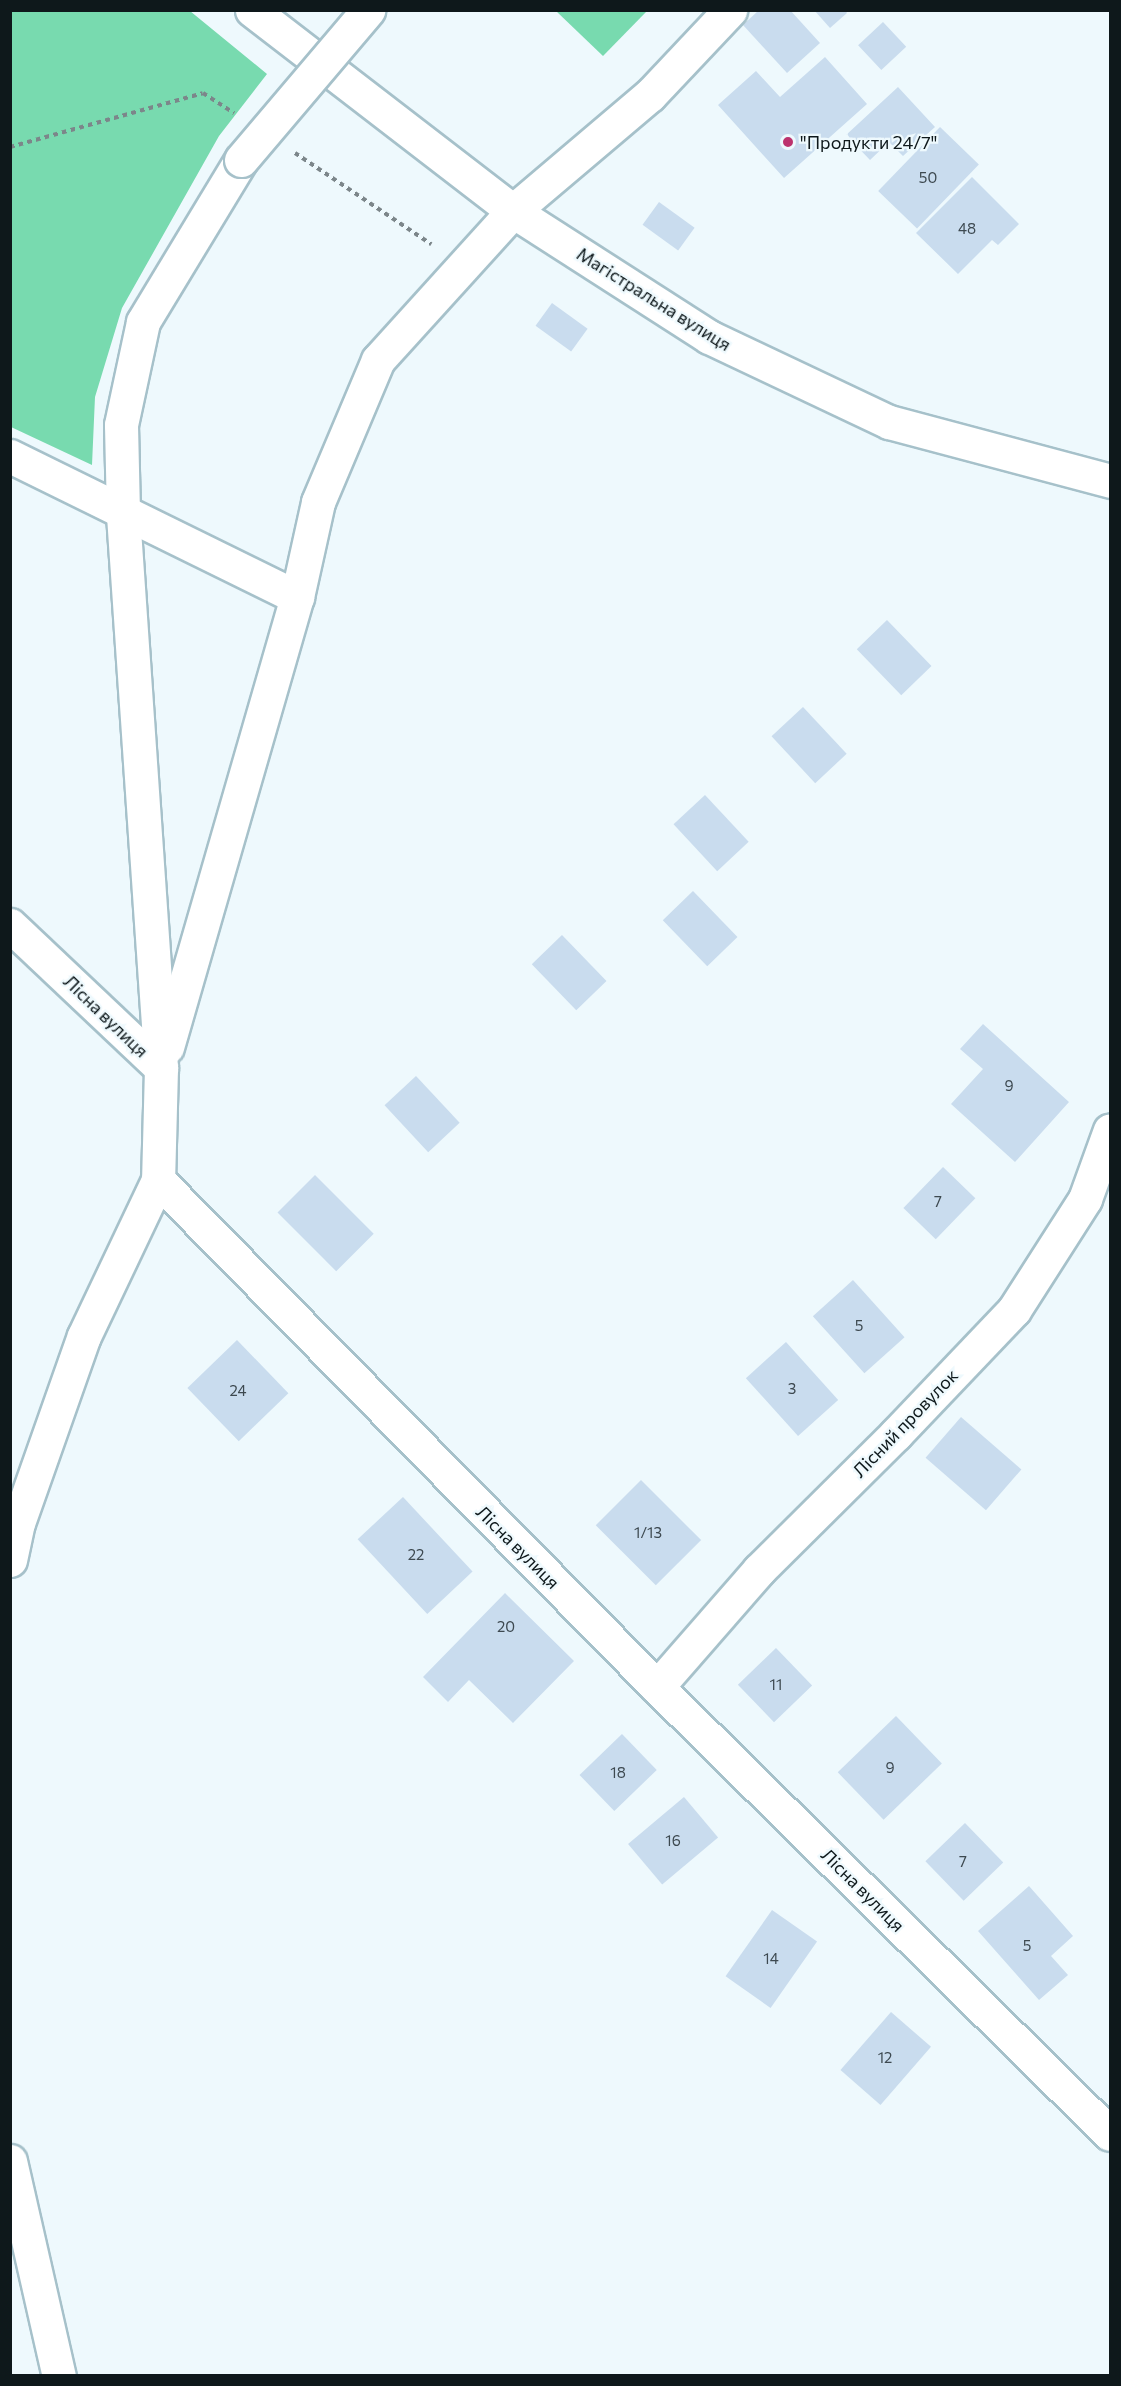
<!DOCTYPE html>
<html>
<head>
<meta charset="utf-8">
<style>
	body { margin:0 }
	#map { position:relative; width:1121px; height:2386px; overflow:hidden; background:#eef9fd; font-family:Commissioner,sans-serif }
	div>[style] { position:absolute }
	.green>* { inset:0; background:#78daaf }
	.building>* { inset:0; background:#c9dcee; transform-origin:0 0 }
	.path>* { height:4px; margin-top:-2px; transform-origin:0; background:repeating-linear-gradient(90deg,#7c868a 0 4.5px,transparent 0 9px) }
	.roads { filter:drop-shadow(2px 0 #a6c1ca) drop-shadow(-2px 0 #a6c1ca) drop-shadow(0 2px #a6c1ca) drop-shadow(0 -2px #a6c1ca) }
	.minor>* { height:33px; margin:-16.5px; padding:0 16.5px; transform-origin:16.5px; border-radius:16.5px; background:#fff }
	.secondary>* { height:33px; margin:-16.5px; padding:0 16.5px; transform-origin:16.5px; border-radius:16.5px; background:#fff }
	.bridges { filter:drop-shadow(2px 0 #a6c1ca) drop-shadow(-2px 0 #a6c1ca) drop-shadow(0 2px #a6c1ca) drop-shadow(0 -2px #a6c1ca) }
	.minor-bridge>* { height:33px; margin:-16.5px; padding:0 16.5px; transform-origin:16.5px; border-radius:16.5px; background:#fff }
	.dots>* { width:16px; height:16px; translate:-50% -50%; box-sizing:border-box; border:3px solid #eef9fd; border-radius:50% }
	span { translate:-50% -50%; white-space:nowrap; text-align:center; line-height:1.15; -webkit-text-stroke:4.5px #eef9fd; paint-order:stroke }
	.number-label { font-size:15px; color:#3d4950 }
	.number-label span { -webkit-text-stroke-width:0 }
	.poi-label { font-size:18px; color:#0e181b }
	.left { translate:0 -50%; text-align:left }
	.street-label { font-size:18px; color:#0e181b }
	.frame { position:absolute; inset:0; border:12px solid #0e181b; pointer-events:none }
</style>
</head>
<body>
<div id="map">
	<div class="green">
		<i style="clip-path:polygon(11px 10px,190px 11px,267px 74px,219px 136px,122px 308px,95px 397px,92px 465px,11px 427px)"></i>
		<i style="clip-path:polygon(556px 11px,647px 11px,603px 56px)"></i>
	</div>
	<div class="building">
		<i style="clip-path:polygon(759px 10px,790px 10px,820px 43px,787px 73px,743px 25px)"></i>
		<i style="clip-path:polygon(814px 10px,845px 10px,847px 13px,830px 28px)"></i>
		<i style="left:883px;top:22px;width:34px;height:34px;rotate:47deg"></i>
		<i style="clip-path:polygon(825px 57px,867px 104px,784px 178px,718px 105px,756px 71px,780px 97px)"></i>
		<i style="clip-path:polygon(898px 87px,935px 127px,903px 156px,889px 142px,870px 160px,846px 135px)"></i>
		<i style="left:940px;top:127px;width:54px;height:89px;rotate:44deg"></i>
		<i style="clip-path:polygon(972px 177px,1019px 224px,998px 245px,992px 240px,958px 274px,916px 233px)"></i>
		<i style="left:659px;top:202px;width:44px;height:28px;rotate:36deg"></i>
		<i style="left:552px;top:303px;width:44px;height:28px;rotate:36deg"></i>
		<i style="left:887px;top:620px;width:64px;height:42px;rotate:46deg"></i>
		<i style="left:803px;top:707px;width:64px;height:43px;rotate:47deg"></i>
		<i style="left:705px;top:795px;width:64px;height:43px;rotate:47deg"></i>
		<i style="left:693px;top:891px;width:64px;height:42px;rotate:46deg"></i>
		<i style="left:562px;top:935px;width:64px;height:42px;rotate:46deg"></i>
		<i style="clip-path:polygon(983px 1024px,1069px 1102px,1015px 1162px,951px 1104px,983px 1069px,960px 1049px)"></i>
		<i style="left:416px;top:1076px;width:64px;height:43px;rotate:47deg"></i>
		<i style="left:943px;top:1167px;width:45px;height:57px;rotate:44deg"></i>
		<i style="left:315px;top:1175px;width:83px;height:53px;rotate:45deg"></i>
		<i style="left:853px;top:1280px;width:77px;height:54px;rotate:48deg"></i>
		<i style="left:237px;top:1340px;width:74px;height:69px;rotate:46deg"></i>
		<i style="left:786px;top:1342px;width:78px;height:54px;rotate:48deg"></i>
		<i style="left:961px;top:1417px;width:80px;height:54px;rotate:41deg"></i>
		<i style="left:641px;top:1480px;width:85px;height:64px;rotate:45deg"></i>
		<i style="left:403px;top:1497px;width:102px;height:62px;rotate:47deg"></i>
		<i style="clip-path:polygon(505px 1593px,574px 1661px,513px 1723px,469px 1680px,448px 1702px,423px 1677px)"></i>
		<i style="left:776px;top:1648px;width:52px;height:53px;rotate:46deg"></i>
		<i style="left:896px;top:1716px;width:66px;height:81px;rotate:46deg"></i>
		<i style="left:622px;top:1734px;width:50px;height:59px;rotate:46deg"></i>
		<i style="left:684px;top:1797px;width:53px;height:73px;rotate:50deg"></i>
		<i style="left:965px;top:1823px;width:55px;height:55px;rotate:46deg"></i>
		<i style="clip-path:polygon(1029px 1886px,1073px 1936px,1051px 1956px,1068px 1975px,1039px 2000px,978px 1931px)"></i>
		<i style="left:772px;top:1910px;width:55px;height:81px;rotate:35deg"></i>
		<i style="left:891px;top:2012px;width:53px;height:77px;rotate:41deg"></i>
	</div>
	<div class="path">
		<i style="left:10px;top:147px;width:200px;rotate:-15.6deg"></i>
		<i style="left:203px;top:93px;width:37px;rotate:33deg"></i>
		<i style="left:295px;top:153px;width:164px;rotate:33.8deg"></i>
	</div>
	<div class="roads">
		<div class="minor">
			<i style="left:241px;top:160px;width:189px;rotate:121.2deg"></i>
			<i style="left:143px;top:322px;width:105px;rotate:102.1deg"></i>
			<i style="left:121px;top:425px;width:90px;rotate:88.7deg"></i>
			<i style="left:123px;top:515px;width:554px;rotate:86.07deg"></i>
			<i style="left:161px;top:1068px;width:112px;rotate:91.5deg"></i>
			<i style="left:158px;top:1180px;width:711px;rotate:45.46deg"></i>
			<i style="left:657px;top:1687px;width:636px;rotate:44.62deg"></i>
			<i style="left:10px;top:456px;width:320px;rotate:26.2deg"></i>
			<i style="left:10px;top:925px;width:208px;rotate:43.4deg"></i>
			<i style="left:167px;top:1047px;width:468px;rotate:-73.9deg"></i>
			<i style="left:297px;top:597px;width:97px;rotate:-77.5deg"></i>
			<i style="left:318px;top:502px;width:154px;rotate:-67.1deg"></i>
			<i style="left:378px;top:360px;width:201px;rotate:-47.8deg"></i>
			<i style="left:513px;top:211px;width:180px;rotate:-40.3deg"></i>
			<i style="left:650px;top:95px;width:117px;rotate:-46.7deg"></i>
			<i style="left:10px;top:1560px;width:38px;rotate:-78deg"></i>
			<i style="left:18px;top:1523px;width:198px;rotate:-70.6deg"></i>
			<i style="left:84px;top:1336px;width:173px;rotate:-64.6deg"></i>
			<i style="left:657px;top:1687px;width:155px;rotate:-48.9deg"></i>
			<i style="left:759px;top:1570px;width:193px;rotate:-44.8deg"></i>
			<i style="left:896px;top:1434px;width:171px;rotate:-46.4deg"></i>
			<i style="left:1014px;top:1310px;width:132px;rotate:-57.4deg"></i>
			<i style="left:1085px;top:1199px;width:73px;rotate:-70.1deg"></i>
			<i style="left:10px;top:2161px;width:221px;rotate:77.2deg"></i>
		</div>
		<div class="secondary">
			<i style="left:252px;top:10px;width:329px;rotate:37.6deg"></i>
			<i style="left:513px;top:211px;width:233px;rotate:32.7deg"></i>
			<i style="left:709px;top:337px;width:199px;rotate:25.3deg"></i>
			<i style="left:889px;top:422px;width:229px;rotate:14.9deg"></i>
		</div>
	</div>
	<div class="bridges">
		<div class="minor-bridge">
			<i style="left:241px;top:160px;width:197px;rotate:-49.7deg"></i>
		</div>
	</div>
	<div class="dots">
		<i style="left:788px;top:142px;background:#bc336e"></i>
	</div>
	<div class="number-label">
		<span style="left:928px;top:178px">50</span>
		<span style="left:967px;top:229px">48</span>
		<span style="left:1009px;top:1086px">9</span>
		<span style="left:938px;top:1202px">7</span>
		<span style="left:859px;top:1326px">5</span>
		<span style="left:792px;top:1389px">3</span>
		<span style="left:238px;top:1391px">24</span>
		<span style="left:648px;top:1533px">1/13</span>
		<span style="left:416px;top:1555px">22</span>
		<span style="left:506px;top:1627px">20</span>
		<span style="left:776px;top:1685px">11</span>
		<span style="left:890px;top:1768px">9</span>
		<span style="left:618px;top:1773px">18</span>
		<span style="left:673px;top:1841px">16</span>
		<span style="left:963px;top:1862px">7</span>
		<span style="left:1027px;top:1946px">5</span>
		<span style="left:771px;top:1959px">14</span>
		<span style="left:885px;top:2058px">12</span>
	</div>
	<div class="poi-label">
		<span class="left" style="left:800px;top:142px">"Продукти 24/7"</span>
	</div>
	<div class="street-label">
		<span style="left:654px;top:299px;rotate:32deg">Магістральна вулиця</span>
		<span style="left:106px;top:1016px;rotate:44deg">Лісна вулиця</span>
		<span style="left:905px;top:1423px;rotate:-46deg">Лісний провулок</span>
		<span style="left:518px;top:1547px;rotate:45deg">Лісна вулиця</span>
		<span style="left:863px;top:1890px;rotate:45deg">Лісна вулиця</span>
	</div>
	<div class="frame"></div>
</div>
</body>
</html>
